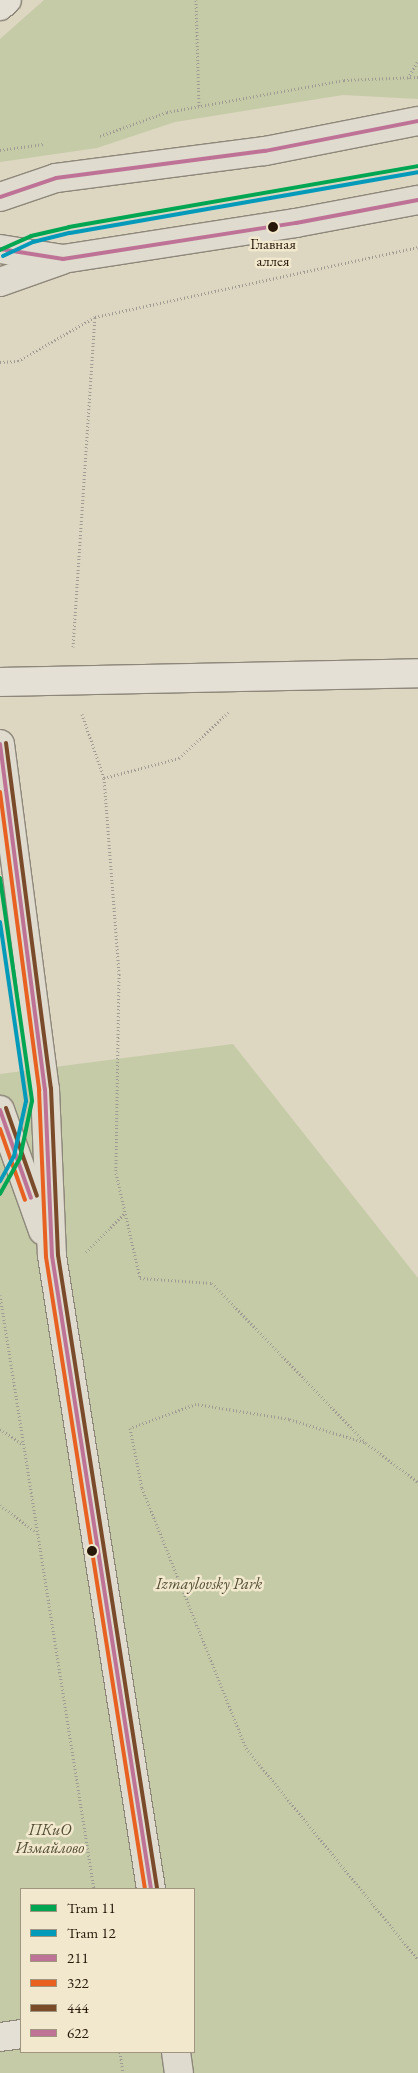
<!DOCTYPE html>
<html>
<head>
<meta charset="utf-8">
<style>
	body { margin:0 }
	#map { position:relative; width:418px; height:2073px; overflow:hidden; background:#ddd6c1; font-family:"EB Garamond",serif }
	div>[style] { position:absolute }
	.green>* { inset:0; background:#c5cba7 }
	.path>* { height:3px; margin-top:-1.5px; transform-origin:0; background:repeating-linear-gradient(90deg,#a09b92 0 1px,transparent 0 3.5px) }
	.roads { filter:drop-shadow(1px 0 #8d877a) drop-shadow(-1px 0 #8d877a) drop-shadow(0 1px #8d877a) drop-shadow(0 -1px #8d877a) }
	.minor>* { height:28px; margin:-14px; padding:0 14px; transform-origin:14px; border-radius:14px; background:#e5e0d5 }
	.major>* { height:28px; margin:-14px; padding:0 14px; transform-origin:14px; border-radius:14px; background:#e0dbcf }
	.bus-1>* { height:4px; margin:-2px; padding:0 2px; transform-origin:2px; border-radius:2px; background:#be7396 }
	.bus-2>* { height:4px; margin:-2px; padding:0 2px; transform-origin:2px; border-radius:2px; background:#e86121 }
	.bus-3>* { height:4px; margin:-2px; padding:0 2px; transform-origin:2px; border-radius:2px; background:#7a4b2a }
	.bus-4>* { height:4px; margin:-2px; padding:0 2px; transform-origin:2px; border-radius:2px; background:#be7396 }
	.tram-1>* { height:4px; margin:-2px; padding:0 2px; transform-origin:2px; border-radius:2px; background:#00a651 }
	.tram-2>* { height:4px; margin:-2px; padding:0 2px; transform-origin:2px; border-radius:2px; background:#049aba }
	.dots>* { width:14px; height:14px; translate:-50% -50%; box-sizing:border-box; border:2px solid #f1e8ce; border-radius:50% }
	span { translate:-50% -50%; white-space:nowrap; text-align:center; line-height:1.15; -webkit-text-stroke:5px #f1e8ce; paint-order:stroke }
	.bus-label { font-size:15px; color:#271809 }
	.park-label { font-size:16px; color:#504b32; font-style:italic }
	.legend { position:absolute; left:20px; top:1888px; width:175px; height:165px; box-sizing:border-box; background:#f1e8ce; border:1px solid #a0957f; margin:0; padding:6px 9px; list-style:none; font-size:15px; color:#271809 }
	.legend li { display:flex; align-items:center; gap:10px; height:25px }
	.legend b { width:25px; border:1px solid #a0957f }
</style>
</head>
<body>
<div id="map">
	<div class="green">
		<i style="clip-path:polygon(44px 0,418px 0,418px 99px,343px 95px,175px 122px,97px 148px,0 162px,0 39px)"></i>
		<i style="clip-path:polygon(evenodd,233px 1044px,418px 1278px,418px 2073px,0 2073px,0 1074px,233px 1044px,21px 1889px,194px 1889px,194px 2052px,21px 2052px,21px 1889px)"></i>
	</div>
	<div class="path">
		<i style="left:196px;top:0;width:106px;rotate:88.4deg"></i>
		<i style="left:408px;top:78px;width:20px;rotate:-60deg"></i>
		<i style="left:100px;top:136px;width:71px;rotate:-19.7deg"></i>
		<i style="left:167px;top:112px;width:180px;rotate:-10.2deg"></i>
		<i style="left:344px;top:80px;width:74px;rotate:-2.3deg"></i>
		<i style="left:0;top:150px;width:44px;rotate:-7.8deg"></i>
		<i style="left:0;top:362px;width:18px;rotate:-3deg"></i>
		<i style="left:18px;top:361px;width:89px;rotate:-29.7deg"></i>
		<i style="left:95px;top:317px;width:330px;rotate:-12.2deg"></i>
		<i style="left:73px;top:647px;width:331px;rotate:-86.2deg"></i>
		<i style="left:82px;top:714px;width:68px;rotate:71deg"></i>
		<i style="left:104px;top:778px;width:197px;rotate:85.6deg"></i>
		<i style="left:119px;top:974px;width:199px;rotate:90.9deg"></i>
		<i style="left:116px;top:1173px;width:108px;rotate:77.1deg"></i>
		<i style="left:140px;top:1278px;width:72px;rotate:4deg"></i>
		<i style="left:212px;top:1283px;width:222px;rotate:46.1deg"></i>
		<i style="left:366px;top:1443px;width:65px;rotate:36.9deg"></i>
		<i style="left:104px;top:778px;width:78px;rotate:-14.9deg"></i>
		<i style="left:179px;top:758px;width:69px;rotate:-42.7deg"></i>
		<i style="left:86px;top:1252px;width:55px;rotate:-45deg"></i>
		<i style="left:0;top:1295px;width:601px;rotate:81.01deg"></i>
		<i style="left:0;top:1429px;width:27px;rotate:34deg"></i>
		<i style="left:364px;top:1442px;width:78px;rotate:-163deg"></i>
		<i style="left:289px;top:1419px;width:94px;rotate:-170.8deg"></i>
		<i style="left:196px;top:1404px;width:70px;rotate:160deg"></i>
		<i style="left:130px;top:1428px;width:61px;rotate:78.7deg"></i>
		<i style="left:142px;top:1488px;width:280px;rotate:68.2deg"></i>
		<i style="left:246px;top:1748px;width:273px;rotate:50.9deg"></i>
		<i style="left:0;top:1505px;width:45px;rotate:36.9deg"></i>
		<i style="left:120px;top:2052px;width:21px;rotate:82deg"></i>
	</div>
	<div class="roads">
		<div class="minor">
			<i style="left:0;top:6px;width:9px;rotate:-41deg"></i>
			<i style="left:0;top:682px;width:418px;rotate:-1.2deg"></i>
			<i style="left:0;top:2037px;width:21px;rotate:-8deg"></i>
		</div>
		<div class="major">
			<i style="left:0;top:197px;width:59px;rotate:-18.7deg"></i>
			<i style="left:56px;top:178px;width:211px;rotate:-7.4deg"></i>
			<i style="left:265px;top:151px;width:156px;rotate:-11.1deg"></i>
			<i style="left:0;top:249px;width:64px;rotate:9deg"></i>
			<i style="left:63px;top:259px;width:236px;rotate:-8.8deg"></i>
			<i style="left:296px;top:223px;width:124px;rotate:-10.7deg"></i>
			<i style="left:0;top:282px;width:66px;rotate:-19.5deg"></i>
			<i style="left:0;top:744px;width:348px;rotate:82.6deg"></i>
			<i style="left:45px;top:1089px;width:167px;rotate:87.6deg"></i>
			<i style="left:52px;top:1256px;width:641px;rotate:81.11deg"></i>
			<i style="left:0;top:1110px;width:128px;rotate:70.4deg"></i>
			<i style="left:176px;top:2052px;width:21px;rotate:82deg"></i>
		</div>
	</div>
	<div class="bus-1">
		<i style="left:0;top:744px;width:348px;rotate:82.6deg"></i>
		<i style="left:45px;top:1089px;width:167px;rotate:87.6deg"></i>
		<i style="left:52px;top:1256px;width:641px;rotate:81.11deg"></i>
		<i style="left:0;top:1110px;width:93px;rotate:70.6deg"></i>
	</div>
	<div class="bus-2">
		<i style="left:0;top:792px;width:301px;rotate:82.5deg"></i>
		<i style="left:39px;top:1090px;width:167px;rotate:87.6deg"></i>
		<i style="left:46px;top:1257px;width:640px;rotate:81.1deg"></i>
		<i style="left:0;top:1129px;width:75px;rotate:70.6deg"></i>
	</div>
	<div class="bus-3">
		<i style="left:6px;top:743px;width:348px;rotate:82.6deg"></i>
		<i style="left:51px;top:1088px;width:167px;rotate:87.6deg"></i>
		<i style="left:58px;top:1255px;width:641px;rotate:81.11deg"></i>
		<i style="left:6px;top:1108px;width:93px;rotate:70.6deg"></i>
	</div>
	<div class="bus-4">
		<i style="left:0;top:197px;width:59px;rotate:-18.7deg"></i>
		<i style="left:56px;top:178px;width:211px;rotate:-7.4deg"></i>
		<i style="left:265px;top:151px;width:156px;rotate:-11.1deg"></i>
		<i style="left:0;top:249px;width:64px;rotate:9deg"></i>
		<i style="left:63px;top:259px;width:236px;rotate:-8.8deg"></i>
		<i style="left:296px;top:223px;width:124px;rotate:-10.7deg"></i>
	</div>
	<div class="tram-1">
		<i style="left:0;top:250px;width:34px;rotate:-24deg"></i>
		<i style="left:31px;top:236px;width:39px;rotate:-13deg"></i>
		<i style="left:69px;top:227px;width:354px;rotate:-9.9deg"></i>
		<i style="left:0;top:878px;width:225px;rotate:81.8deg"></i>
		<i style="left:32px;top:1101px;width:58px;rotate:101.9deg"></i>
		<i style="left:20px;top:1158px;width:41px;rotate:119.1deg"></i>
	</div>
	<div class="tram-2">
		<i style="left:3px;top:256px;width:33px;rotate:-25deg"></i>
		<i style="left:33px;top:242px;width:38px;rotate:-14deg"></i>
		<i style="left:70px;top:233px;width:353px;rotate:-9.9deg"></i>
		<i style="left:0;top:922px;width:181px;rotate:81.7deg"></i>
		<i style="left:26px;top:1101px;width:56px;rotate:102.3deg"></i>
		<i style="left:14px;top:1156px;width:29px;rotate:119deg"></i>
	</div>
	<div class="dots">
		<i style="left:273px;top:227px;background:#271809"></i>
		<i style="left:92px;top:1551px;background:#271809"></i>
	</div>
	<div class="bus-label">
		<span style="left:273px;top:252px">Главная<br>аллея</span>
	</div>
	<div class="park-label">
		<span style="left:209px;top:1584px">Izmaylovsky Park</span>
		<span style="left:50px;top:1839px">ПКиО<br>Измайлово</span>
	</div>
	<ul class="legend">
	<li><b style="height:6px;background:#00a651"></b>Tram 11</li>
	<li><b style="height:6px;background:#049aba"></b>Tram 12</li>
	<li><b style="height:6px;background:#be7396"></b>211</li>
	<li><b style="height:6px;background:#e86121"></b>322</li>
	<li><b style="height:6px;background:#7a4b2a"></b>444</li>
	<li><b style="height:6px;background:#be7396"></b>622</li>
	</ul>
</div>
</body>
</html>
